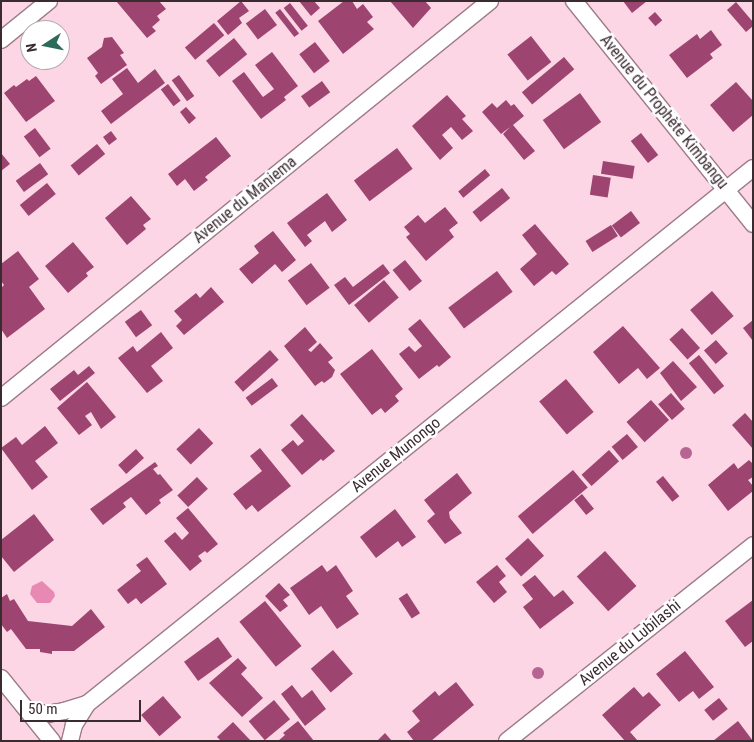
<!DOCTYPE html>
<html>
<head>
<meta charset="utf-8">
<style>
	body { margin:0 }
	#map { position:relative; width:754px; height:742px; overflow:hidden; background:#fcd6e5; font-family:"Roboto Condensed",sans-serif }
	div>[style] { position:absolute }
	.water>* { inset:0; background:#e889b4 }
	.building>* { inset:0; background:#9d4570; transform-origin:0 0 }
	.roads { filter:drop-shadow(1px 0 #9d7b89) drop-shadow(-1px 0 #9d7b89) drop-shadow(0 1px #9d7b89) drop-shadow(0 -1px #9d7b89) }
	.minor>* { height:16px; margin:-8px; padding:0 8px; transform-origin:8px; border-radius:8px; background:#fff }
	.trees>* { width:12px; height:12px; margin:-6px; border-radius:50%; background:#b66592 }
	span { translate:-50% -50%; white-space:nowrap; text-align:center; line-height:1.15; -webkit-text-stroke:5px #fff; paint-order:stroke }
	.street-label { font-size:16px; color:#3a2b31 }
	.frame { position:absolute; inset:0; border:2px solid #3a2b31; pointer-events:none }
	.north { position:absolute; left:20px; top:20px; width:50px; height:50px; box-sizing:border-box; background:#fff; border:1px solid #b0aaad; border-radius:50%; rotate:259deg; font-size:14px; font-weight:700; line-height:20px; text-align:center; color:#3a2b31 }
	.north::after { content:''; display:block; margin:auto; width:18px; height:22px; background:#2b6b59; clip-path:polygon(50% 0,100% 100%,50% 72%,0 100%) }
	.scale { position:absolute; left:20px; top:700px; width:121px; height:22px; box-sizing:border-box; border:2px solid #3a2b31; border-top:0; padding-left:6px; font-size:15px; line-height:18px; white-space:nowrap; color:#3a2b31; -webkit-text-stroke:4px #fff; paint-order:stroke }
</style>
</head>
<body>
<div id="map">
	<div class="water">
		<i style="clip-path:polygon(42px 581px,54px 592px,55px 596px,50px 603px,37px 603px,30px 594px,32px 586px)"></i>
	</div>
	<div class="building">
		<i style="clip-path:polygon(116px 1px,159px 1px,166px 9px,157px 16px,160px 20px,152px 27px,156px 31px,147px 38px)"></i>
		<i style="clip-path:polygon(241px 1px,249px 11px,239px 18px,242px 23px,228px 35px,217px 21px)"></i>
		<i style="clip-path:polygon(299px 1px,314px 1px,320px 8px,311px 16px)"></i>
		<i style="clip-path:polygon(344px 1px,352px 1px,357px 9px,363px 4px,373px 17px,367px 22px,374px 29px,343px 54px,318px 21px)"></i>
		<i style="clip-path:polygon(390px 1px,425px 1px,431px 8px,413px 28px)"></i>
		<i style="clip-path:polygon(623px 1px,647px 1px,632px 13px)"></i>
		<i style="clip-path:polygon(736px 2px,753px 22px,753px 26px,746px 32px,727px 10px)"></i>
		<i style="left:290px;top:3px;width:29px;height:8px;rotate:52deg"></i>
		<i style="left:265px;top:9px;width:20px;height:24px;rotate:53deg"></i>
		<i style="left:280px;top:9px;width:31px;height:6px;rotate:52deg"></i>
		<i style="left:655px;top:12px;width:11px;height:9px;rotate:49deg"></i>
		<i style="left:214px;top:23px;width:16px;height:38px;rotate:50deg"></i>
		<i style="clip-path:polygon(711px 30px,722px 45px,710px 54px,713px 58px,687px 78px,669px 55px,697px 34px,700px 39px)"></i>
		<i style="left:531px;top:36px;width:33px;height:30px;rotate:52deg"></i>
		<i style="clip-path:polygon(112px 37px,124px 53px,120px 55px,127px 65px,101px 84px,95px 76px,98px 73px,87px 58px,102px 47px,104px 38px)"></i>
		<i style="left:234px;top:38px;width:21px;height:36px;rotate:51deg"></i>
		<i style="left:315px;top:42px;width:24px;height:20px;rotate:52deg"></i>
		<i style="clip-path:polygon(272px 52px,298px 86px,284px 97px,286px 100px,261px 119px,232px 81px,244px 72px,263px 97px,274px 89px,255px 65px)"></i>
		<i style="left:564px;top:57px;width:16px;height:55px;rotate:50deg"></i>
		<i style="clip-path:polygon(127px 68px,138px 83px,155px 69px,165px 83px,111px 124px,101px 111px,123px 94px,112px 79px)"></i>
		<i style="left:179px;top:75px;width:26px;height:9px;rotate:54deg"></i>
		<i style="clip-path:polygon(36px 76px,55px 101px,26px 122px,4px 93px,14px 85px,16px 87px,27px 79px,29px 81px)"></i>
		<i style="left:322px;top:81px;width:14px;height:26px;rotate:54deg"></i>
		<i style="clip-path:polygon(736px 82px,753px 101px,753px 115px,733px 132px,710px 105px)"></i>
		<i style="left:168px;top:84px;width:21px;height:9px;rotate:53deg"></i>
		<i style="left:580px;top:93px;width:36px;height:46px;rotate:54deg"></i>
		<i style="clip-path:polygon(447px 95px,466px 116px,462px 119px,473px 131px,462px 140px,451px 127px,442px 135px,453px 148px,440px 160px,412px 126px)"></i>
		<i style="clip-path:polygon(506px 100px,511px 106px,514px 104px,524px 116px,513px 125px,535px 151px,524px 160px,503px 134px,510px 127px,501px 134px,482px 112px,492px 103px,497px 108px)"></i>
		<i style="clip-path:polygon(186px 107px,196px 118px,189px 124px,180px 112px)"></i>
		<i style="left:35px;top:128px;width:26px;height:14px;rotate:53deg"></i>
		<i style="left:111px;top:131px;width:10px;height:10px;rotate:53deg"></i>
		<i style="left:641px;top:133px;width:28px;height:13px;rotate:52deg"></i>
		<i style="clip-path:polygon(216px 137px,231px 156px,205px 177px,208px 180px,194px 191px,185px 179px,177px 186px,168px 174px)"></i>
		<i style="left:97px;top:144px;width:13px;height:34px;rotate:51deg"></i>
		<i style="left:397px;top:148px;width:26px;height:54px;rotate:53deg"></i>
		<i style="clip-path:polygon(1px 153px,10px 164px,1px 171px)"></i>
		<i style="left:603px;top:161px;width:32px;height:13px;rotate:9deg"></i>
		<i style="left:40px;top:163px;width:14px;height:30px;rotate:54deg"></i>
		<i style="left:485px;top:169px;width:8px;height:35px;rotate:50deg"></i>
		<i style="left:593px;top:175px;width:18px;height:20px;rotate:9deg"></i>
		<i style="left:47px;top:183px;width:14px;height:35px;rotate:51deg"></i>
		<i style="left:502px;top:188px;width:13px;height:38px;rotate:51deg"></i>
		<i style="clip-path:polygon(327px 193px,347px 220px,332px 232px,325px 221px,307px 235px,312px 241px,305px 247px,287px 223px)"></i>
		<i style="clip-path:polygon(131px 196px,151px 219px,143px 225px,146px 229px,127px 245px,105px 218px)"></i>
		<i style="clip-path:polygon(445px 207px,458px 223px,449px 230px,454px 237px,426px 261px,406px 237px,410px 234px,404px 227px,418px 215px,425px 223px)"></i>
		<i style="left:631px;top:211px;width:15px;height:24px;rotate:53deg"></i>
		<i style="clip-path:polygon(535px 224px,569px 264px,556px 275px,552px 271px,534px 286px,520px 269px,537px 254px,522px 235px)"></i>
		<i style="left:611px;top:225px;width:13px;height:30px;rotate:58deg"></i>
		<i style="clip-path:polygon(273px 231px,296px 260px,282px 272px,275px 264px,252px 284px,239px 269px,259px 253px,254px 246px)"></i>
		<i style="clip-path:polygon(73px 242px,94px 267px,86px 273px,88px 276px,68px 293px,45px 266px)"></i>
		<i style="clip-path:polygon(18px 251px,39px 279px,29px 287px,45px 309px,7px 338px,1px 329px,1px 288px,4px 285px,1px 281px,1px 264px)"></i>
		<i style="left:405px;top:260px;width:27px;height:16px;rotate:51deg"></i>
		<i style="left:311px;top:263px;width:31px;height:29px;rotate:53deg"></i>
		<i style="clip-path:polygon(383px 264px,390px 273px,349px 305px,334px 285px,345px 277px,353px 287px)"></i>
		<i style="left:497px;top:271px;width:26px;height:61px;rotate:53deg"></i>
		<i style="left:384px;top:280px;width:23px;height:39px;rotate:50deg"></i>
		<i style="clip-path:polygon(211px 287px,224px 302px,184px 335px,176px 326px,182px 320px,174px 311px,196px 293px,200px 298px)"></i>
		<i style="left:712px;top:291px;width:33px;height:29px;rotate:49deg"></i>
		<i style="left:141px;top:310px;width:19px;height:20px;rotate:54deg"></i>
		<i style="clip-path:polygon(420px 319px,451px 357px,439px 367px,437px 365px,419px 379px,399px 354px,409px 346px,415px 352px,422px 346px,408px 329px)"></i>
		<i style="clip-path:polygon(753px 320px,753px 341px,743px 328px)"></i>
		<i style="clip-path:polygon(623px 326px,660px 368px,647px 379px,638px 368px,619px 384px,593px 352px)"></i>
		<i style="clip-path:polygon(305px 327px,317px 342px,308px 350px,311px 352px,320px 343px,333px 358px,328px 362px,335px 370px,332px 377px,324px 383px,322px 381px,315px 386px,284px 346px)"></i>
		<i style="left:682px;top:328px;width:27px;height:17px;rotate:48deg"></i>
		<i style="clip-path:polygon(161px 332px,173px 348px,151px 366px,163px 381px,147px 393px,118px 358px,133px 346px,137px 352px)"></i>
		<i style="left:716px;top:340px;width:18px;height:16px;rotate:49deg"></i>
		<i style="clip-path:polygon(372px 349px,403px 389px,395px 396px,399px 401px,385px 413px,381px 408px,372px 415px,340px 374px)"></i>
		<i style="left:270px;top:350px;width:13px;height:48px;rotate:48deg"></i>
		<i style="left:699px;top:355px;width:40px;height:13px;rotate:51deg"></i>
		<i style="clip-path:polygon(673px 361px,697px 387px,681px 401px,660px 373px)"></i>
		<i style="clip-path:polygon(89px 366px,95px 373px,60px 401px,50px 389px,74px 370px,78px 375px)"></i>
		<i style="left:272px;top:378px;width:10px;height:33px;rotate:53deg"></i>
		<i style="left:566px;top:379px;width:43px;height:35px;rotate:50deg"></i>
		<i style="clip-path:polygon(87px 382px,116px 417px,101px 429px,91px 412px,85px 416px,92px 425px,79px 435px,57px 408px)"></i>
		<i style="left:671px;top:393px;width:21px;height:17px;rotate:49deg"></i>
		<i style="left:651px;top:400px;width:27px;height:33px;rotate:48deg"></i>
		<i style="clip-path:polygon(745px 413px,753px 422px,753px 449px,732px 425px)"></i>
		<i style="clip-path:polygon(302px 414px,335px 451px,323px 461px,321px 459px,302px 475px,281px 450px,293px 440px,298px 446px,304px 441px,290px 425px)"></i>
		<i style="clip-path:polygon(45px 426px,58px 443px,35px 461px,48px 477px,32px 490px,1px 448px,16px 437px,22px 445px)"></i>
		<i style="left:199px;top:428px;width:21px;height:31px;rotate:47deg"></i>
		<i style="left:627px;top:434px;width:17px;height:20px;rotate:50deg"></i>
		<i style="clip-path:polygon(260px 448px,291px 486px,258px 512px,252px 505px,246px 510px,233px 494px,262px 471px,250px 456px)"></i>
		<i style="left:136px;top:449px;width:12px;height:24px;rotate:48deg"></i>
		<i style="left:609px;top:450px;width:15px;height:37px;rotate:48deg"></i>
		<i style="clip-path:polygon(749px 460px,753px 464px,753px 477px,748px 480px,753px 486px,753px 491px,728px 511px,708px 485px,734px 463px,738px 469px)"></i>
		<i style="clip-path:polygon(155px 462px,158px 466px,153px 469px,158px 475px,160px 474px,173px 490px,159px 500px,161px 503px,146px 515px,131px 497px,123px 503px,126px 507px,103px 525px,90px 509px)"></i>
		<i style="left:573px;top:470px;width:23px;height:72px;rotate:50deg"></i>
		<i style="clip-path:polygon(457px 473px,472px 493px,449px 512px,450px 518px,462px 533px,445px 544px,427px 521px,435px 514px,424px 500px)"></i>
		<i style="left:663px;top:476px;width:26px;height:9px;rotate:51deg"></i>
		<i style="left:197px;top:477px;width:16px;height:27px;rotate:47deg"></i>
		<i style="left:582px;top:494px;width:19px;height:10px;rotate:51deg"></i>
		<i style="clip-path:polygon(188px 508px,218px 544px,207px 553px,205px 551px,198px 556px,202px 561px,190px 571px,164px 541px,175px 532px,182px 540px,189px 533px,176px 518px)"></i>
		<i style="clip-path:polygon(395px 509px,416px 537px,402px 547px,398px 541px,376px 558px,360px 537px)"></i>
		<i style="clip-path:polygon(34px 514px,54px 540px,14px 572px,1px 556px,1px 540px)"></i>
		<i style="left:528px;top:538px;width:24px;height:31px;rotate:48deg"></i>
		<i style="left:605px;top:551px;width:47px;height:38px;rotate:48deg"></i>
		<i style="clip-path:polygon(147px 557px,167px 584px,141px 604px,136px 598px,128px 604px,117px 590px,141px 571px,136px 565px)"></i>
		<i style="clip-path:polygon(322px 565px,327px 572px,336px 565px,353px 591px,346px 596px,359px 614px,337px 629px,321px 606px,309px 615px,290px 588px)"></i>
		<i style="clip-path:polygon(497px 565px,506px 576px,499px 582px,507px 592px,494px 603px,476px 582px)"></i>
		<i style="clip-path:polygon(535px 575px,554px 597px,563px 590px,574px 603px,540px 629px,523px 607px,533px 599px,522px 585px)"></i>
		<i style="clip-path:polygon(279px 583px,290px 595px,283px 600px,288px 606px,280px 612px,265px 596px)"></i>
		<i style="left:407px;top:593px;width:24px;height:10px;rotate:57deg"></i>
		<i style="clip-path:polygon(7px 594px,10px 601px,14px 599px,28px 621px,72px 626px,91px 609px,105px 627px,74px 651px,52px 651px,52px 654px,40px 652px,40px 649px,26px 649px,11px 629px,7px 632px,1px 624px,1px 598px)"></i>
		<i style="clip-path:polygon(753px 600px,753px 641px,745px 647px,725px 621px)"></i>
		<i style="left:265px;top:601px;width:58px;height:33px;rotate:51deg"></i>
		<i style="left:218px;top:637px;width:24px;height:42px;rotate:54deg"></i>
		<i style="left:333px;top:650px;width:31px;height:29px;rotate:50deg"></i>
		<i style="clip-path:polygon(685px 651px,714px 687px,699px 699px,693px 691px,679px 702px,656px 674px)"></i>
		<i style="clip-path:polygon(238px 658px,247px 668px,241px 674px,263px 698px,242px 717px,209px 683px)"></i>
		<i style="clip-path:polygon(456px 682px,474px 705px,431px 741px,414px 741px,407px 732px,420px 721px,412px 711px,435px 691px,439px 696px)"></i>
		<i style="clip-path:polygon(292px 685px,302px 698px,312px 690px,326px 709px,305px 726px,281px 694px)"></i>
		<i style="clip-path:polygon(634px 687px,643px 697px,649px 692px,661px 705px,630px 732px,638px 741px,625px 741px,602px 715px)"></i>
		<i style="left:163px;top:696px;width:28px;height:29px;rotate:49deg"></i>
		<i style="left:719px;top:698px;width:14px;height:19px;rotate:51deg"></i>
		<i style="left:274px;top:700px;width:25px;height:33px;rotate:50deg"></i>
		<i style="clip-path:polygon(298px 721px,314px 741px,278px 741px,285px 735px,283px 733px)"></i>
		<i style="clip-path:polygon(738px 721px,753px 741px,713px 741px)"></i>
		<i style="clip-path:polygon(233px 722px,251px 741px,221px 741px,217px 737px)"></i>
		<i style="clip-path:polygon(385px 733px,392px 741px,377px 741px)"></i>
	</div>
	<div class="roads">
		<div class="minor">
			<i style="left:574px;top:1px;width:286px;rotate:51.2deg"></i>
			<i style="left:1px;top:40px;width:62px;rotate:-39.1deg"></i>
			<i style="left:1px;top:398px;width:630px;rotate:-39.07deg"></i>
			<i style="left:1px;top:678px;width:81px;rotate:51deg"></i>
			<i style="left:28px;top:711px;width:19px;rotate:9deg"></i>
			<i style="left:47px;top:714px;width:17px;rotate:-10deg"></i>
			<i style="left:64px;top:711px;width:24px;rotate:-17deg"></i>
			<i style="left:87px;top:704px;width:855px;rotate:-38.83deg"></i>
			<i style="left:70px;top:741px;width:16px;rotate:-76deg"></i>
			<i style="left:74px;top:725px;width:25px;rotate:-58deg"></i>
			<i style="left:507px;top:741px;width:315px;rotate:-38.5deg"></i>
		</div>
	</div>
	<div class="trees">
		<i style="left:686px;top:453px"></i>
		<i style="left:538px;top:673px"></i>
	</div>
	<div class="street-label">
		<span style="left:664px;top:112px;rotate:51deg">Avenue du Prophète Kimbangu</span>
		<span style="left:245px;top:200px;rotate:-39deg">Avenue du Maniema</span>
		<span style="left:396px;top:455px;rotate:-39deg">Avenue Munongo</span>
		<span style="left:630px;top:643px;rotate:-39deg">Avenue du Lubilashi</span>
	</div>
	<div class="frame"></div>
	<div class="north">N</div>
	<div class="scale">50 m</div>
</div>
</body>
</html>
